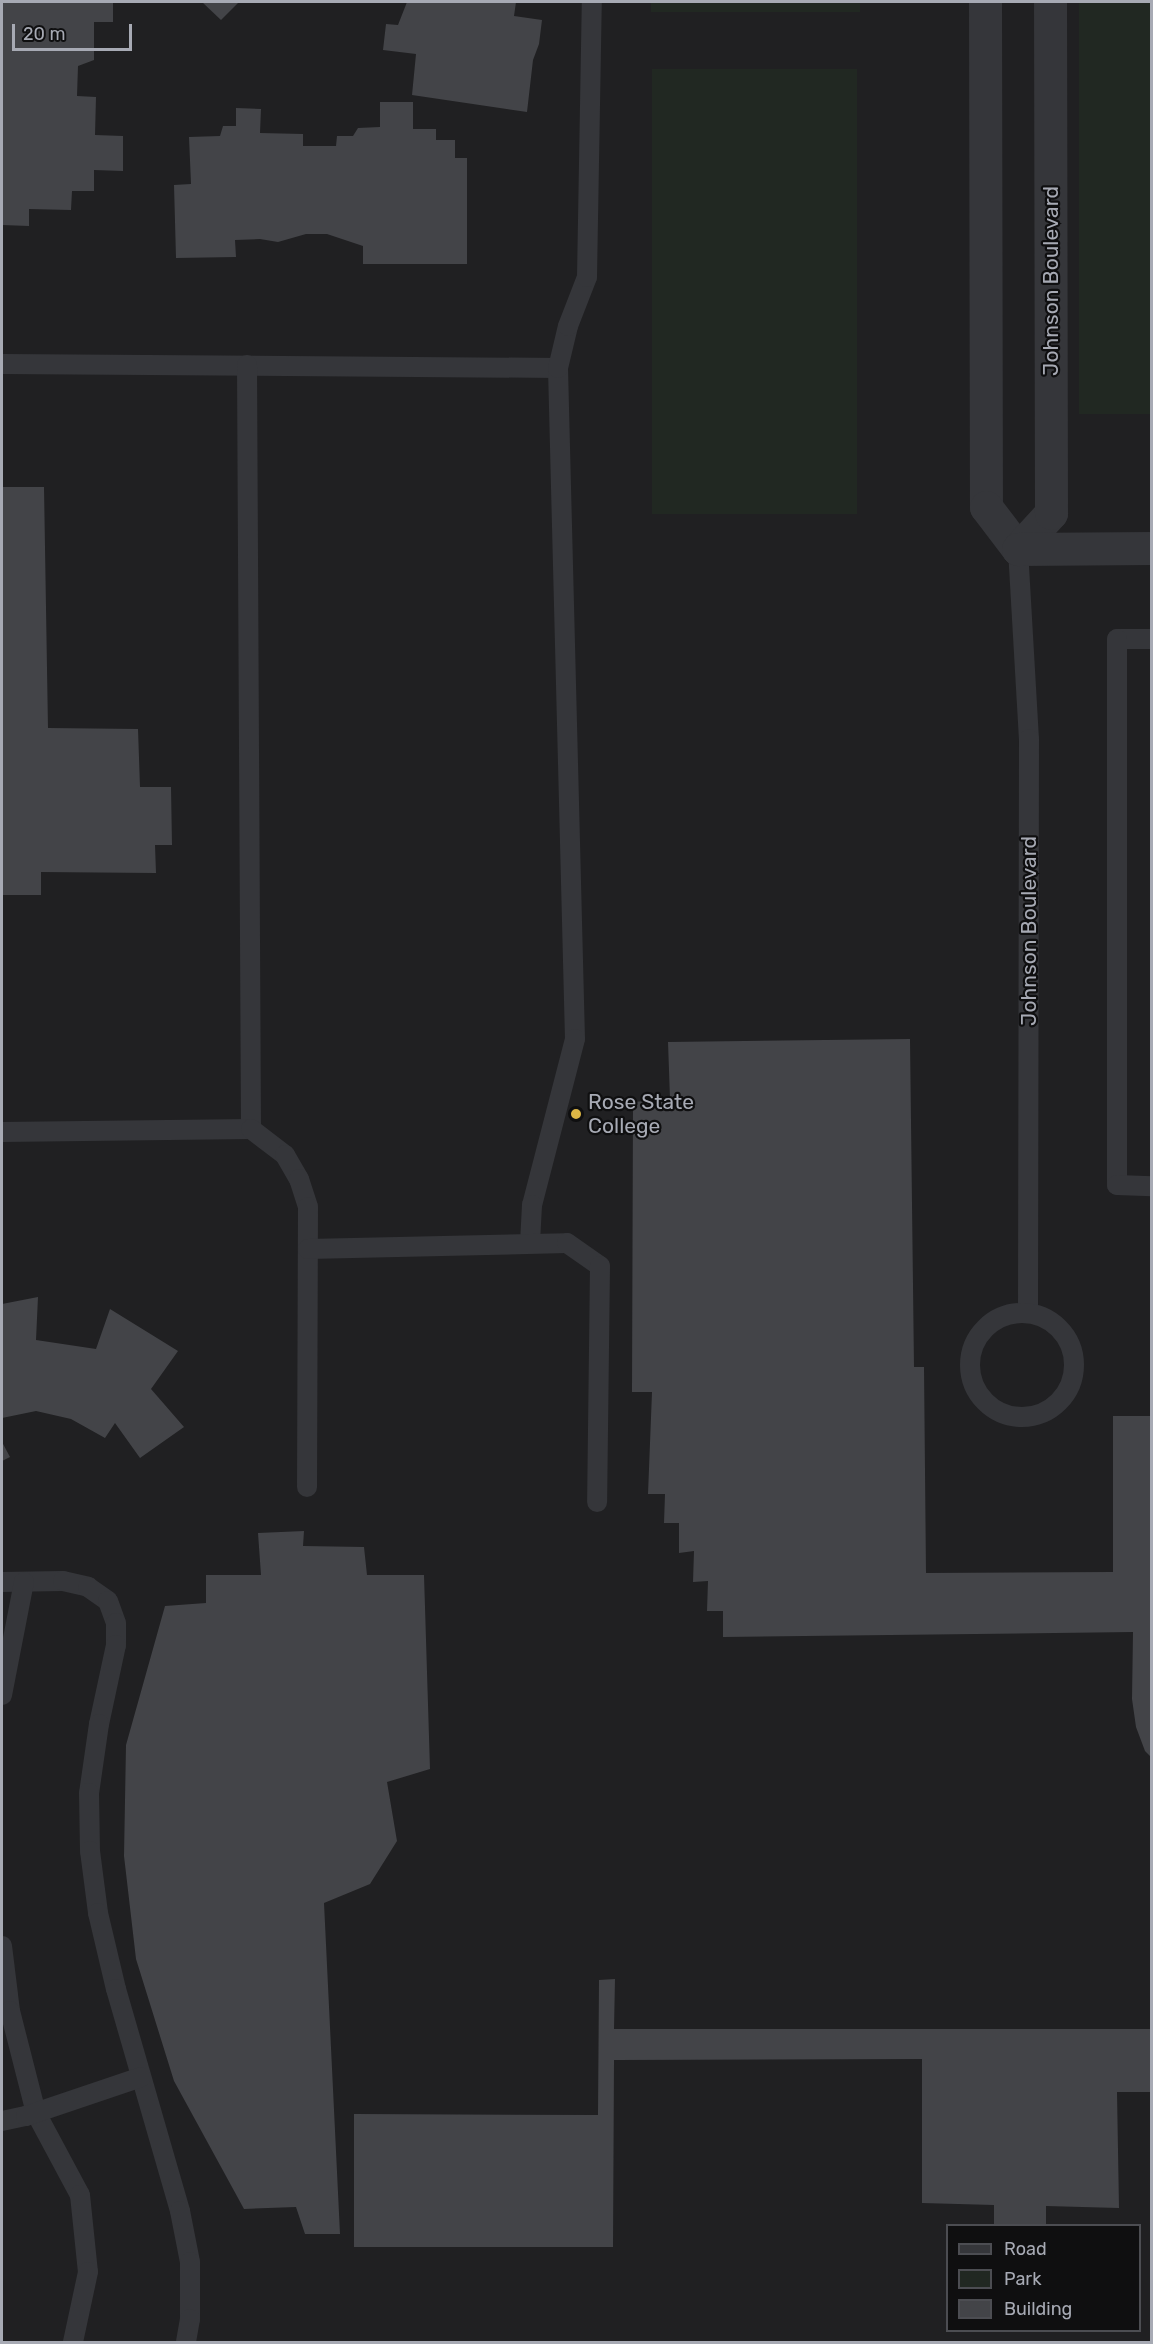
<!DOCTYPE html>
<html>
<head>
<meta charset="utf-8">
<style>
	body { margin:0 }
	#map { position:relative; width:1153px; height:2344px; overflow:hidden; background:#141415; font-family:Rubik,sans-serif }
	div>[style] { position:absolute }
	.built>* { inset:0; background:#202022 }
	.green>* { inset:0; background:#212822; transform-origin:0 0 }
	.building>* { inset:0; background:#434448 }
	.service>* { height:20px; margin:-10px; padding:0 10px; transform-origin:10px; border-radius:10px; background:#35363a }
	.service>.ring { margin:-10px; padding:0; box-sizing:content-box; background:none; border:20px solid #35363a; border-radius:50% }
	.tertiary>* { height:33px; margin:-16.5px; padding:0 16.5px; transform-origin:16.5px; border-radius:16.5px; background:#35363a }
	.dots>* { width:16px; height:16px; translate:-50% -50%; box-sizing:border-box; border:3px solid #0f0f10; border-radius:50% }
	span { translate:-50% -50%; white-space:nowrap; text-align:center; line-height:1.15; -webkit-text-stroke:4.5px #0f0f10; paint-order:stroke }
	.street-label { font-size:21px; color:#a7aab4 }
	.poi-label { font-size:21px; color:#a7aab4 }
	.left { translate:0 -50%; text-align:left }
	.frame { position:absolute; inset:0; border:3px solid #a7aab4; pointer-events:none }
	.legend { position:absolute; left:946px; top:2224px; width:195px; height:108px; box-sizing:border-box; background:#0f0f10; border:2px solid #4c4d52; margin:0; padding:8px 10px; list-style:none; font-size:18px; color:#a7aab4 }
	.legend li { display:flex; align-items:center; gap:12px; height:30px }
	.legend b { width:30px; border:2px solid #4c4d52 }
	.scale { position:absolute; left:12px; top:24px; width:120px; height:27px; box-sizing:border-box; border:3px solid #a7aab4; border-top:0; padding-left:8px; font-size:18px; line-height:21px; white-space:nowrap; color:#a7aab4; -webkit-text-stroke:4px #0f0f10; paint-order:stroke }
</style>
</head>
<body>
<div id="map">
	<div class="built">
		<i style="clip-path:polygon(evenodd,2px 2px,1151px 2px,1151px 2342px,2px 2342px,2px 2px,948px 2226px,1140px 2226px,1140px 2330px,948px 2330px,948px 2226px)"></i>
	</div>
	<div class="green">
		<i style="left:651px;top:2px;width:209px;height:10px"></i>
		<i style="left:1079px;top:2px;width:72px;height:412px"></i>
		<i style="left:652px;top:69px;width:205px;height:445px"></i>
	</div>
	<div class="building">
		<i style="clip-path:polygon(2px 2px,113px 2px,113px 22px,94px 22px,94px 60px,78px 66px,77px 96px,96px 97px,95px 135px,123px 136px,123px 171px,94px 170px,94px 191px,72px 191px,71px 210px,29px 209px,29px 226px,2px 225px)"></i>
		<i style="clip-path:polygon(202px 2px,239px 2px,221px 20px)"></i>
		<i style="clip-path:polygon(407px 2px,516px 2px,514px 16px,542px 20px,539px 44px,533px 60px,527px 112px,412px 95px,416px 54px,383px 50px,386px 24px,398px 25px)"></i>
		<i style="clip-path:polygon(380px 102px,413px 102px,413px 129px,436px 129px,436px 140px,455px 140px,455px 158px,467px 158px,467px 264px,363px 264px,363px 246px,327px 234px,306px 234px,278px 242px,260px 239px,235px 240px,236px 257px,176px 258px,174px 185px,191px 184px,189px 137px,220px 136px,223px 126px,236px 126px,236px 108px,261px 109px,260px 133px,303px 134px,303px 146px,336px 146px,337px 136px,353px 136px,358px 128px,380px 127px)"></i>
		<i style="clip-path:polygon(2px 487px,44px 487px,48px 728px,138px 729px,140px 787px,171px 787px,172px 845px,155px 845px,156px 873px,41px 872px,41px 895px,2px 895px)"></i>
		<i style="clip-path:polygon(910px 1039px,914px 1367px,924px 1367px,926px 1573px,1113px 1572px,1113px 1416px,1152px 1416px,1152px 1758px,1145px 1751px,1136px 1727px,1132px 1699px,1133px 1632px,723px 1637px,723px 1611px,707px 1611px,708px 1581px,693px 1582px,694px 1551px,679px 1553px,679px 1523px,664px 1523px,665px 1494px,648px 1494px,652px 1392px,632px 1392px,633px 1102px,670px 1099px,668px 1042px)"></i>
		<i style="clip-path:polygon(38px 1297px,36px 1340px,96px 1349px,110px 1309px,178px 1351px,151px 1389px,184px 1427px,140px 1458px,115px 1423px,105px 1438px,71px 1419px,36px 1411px,2px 1418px,2px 1304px)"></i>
		<i style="clip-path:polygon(2px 1442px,10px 1457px,2px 1461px)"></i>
		<i style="clip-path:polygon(304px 1531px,303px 1546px,364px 1547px,367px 1575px,424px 1575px,430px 1769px,387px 1782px,397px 1841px,370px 1884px,324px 1903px,340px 2234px,305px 2234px,296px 2207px,244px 2209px,174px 2081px,136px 1959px,124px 1856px,126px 1745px,165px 1606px,206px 1603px,206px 1575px,261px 1575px,258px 1533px)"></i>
		<i style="clip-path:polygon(615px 1979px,614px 2029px,1152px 2029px,1152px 2092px,1117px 2092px,1119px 2208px,1046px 2206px,1046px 2226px,994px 2226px,994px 2205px,922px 2203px,922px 2059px,614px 2060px,613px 2247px,354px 2247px,354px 2114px,598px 2115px,599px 1980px)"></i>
	</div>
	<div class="service">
		<i style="left:2px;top:364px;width:556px;rotate:0.41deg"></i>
		<i style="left:558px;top:368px;width:671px;rotate:88.55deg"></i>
		<i style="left:575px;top:1039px;width:171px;rotate:104.5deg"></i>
		<i style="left:532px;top:1205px;width:38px;rotate:93deg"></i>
		<i style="left:247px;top:365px;width:764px;rotate:89.7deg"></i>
		<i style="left:558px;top:368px;width:43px;rotate:-76.6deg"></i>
		<i style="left:568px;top:326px;width:53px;rotate:-68.8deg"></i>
		<i style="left:587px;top:277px;width:275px;rotate:-89deg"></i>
		<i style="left:1018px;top:549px;width:190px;rotate:86.7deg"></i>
		<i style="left:1029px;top:739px;width:574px;rotate:90.1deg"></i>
		<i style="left:1152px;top:639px;width:35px;rotate:180deg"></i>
		<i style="left:1117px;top:639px;width:546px;rotate:90deg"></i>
		<i style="left:1117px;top:1185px;width:35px;rotate:2deg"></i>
		<i style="left:2px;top:1132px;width:249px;rotate:-0.7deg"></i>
		<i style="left:251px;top:1129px;width:43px;rotate:37.4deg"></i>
		<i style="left:285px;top:1155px;width:28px;rotate:60deg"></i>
		<i style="left:299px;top:1179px;width:29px;rotate:72deg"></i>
		<i style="left:308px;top:1207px;width:280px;rotate:90.2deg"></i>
		<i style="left:308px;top:1249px;width:259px;rotate:-1.3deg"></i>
		<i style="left:567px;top:1243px;width:40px;rotate:34.9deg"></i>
		<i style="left:600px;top:1266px;width:236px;rotate:90.7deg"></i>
		<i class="ring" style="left:970px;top:1313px;width:84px;height:84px"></i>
		<i style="left:2px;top:1582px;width:61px;rotate:-0.9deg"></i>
		<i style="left:63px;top:1581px;width:26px;rotate:13deg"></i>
		<i style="left:88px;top:1587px;width:24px;rotate:35deg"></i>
		<i style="left:108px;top:1601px;width:23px;rotate:70deg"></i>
		<i style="left:116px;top:1623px;width:22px;rotate:90deg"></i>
		<i style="left:116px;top:1645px;width:81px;rotate:102.1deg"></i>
		<i style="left:99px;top:1724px;width:70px;rotate:98.2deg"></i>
		<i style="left:89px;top:1793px;width:58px;rotate:89deg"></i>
		<i style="left:90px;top:1851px;width:63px;rotate:82.6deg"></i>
		<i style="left:98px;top:1913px;width:78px;rotate:76.7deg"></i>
		<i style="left:116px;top:1989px;width:231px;rotate:73.9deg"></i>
		<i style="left:180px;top:2211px;width:52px;rotate:78.9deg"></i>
		<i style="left:190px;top:2262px;width:57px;rotate:90deg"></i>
		<i style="left:190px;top:2319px;width:23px;rotate:100deg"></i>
		<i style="left:2px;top:1695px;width:115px;rotate:-79deg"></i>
		<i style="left:2px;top:1946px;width:65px;rotate:83deg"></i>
		<i style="left:10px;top:2011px;width:105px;rotate:75.7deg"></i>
		<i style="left:36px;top:2113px;width:93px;rotate:61.8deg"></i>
		<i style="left:80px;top:2195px;width:77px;rotate:84.1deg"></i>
		<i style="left:88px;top:2272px;width:72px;rotate:102.1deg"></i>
		<i style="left:2px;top:2121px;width:25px;rotate:-12deg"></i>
		<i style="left:26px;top:2116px;width:121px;rotate:-18.7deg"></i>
	</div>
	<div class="tertiary">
		<i style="left:985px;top:2px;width:505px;rotate:89.89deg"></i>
		<i style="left:986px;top:507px;width:53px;rotate:52.7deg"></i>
		<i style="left:1018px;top:549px;width:49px;rotate:-47.5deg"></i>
		<i style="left:1051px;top:513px;width:511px;rotate:-90.11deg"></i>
		<i style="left:1018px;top:549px;width:134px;rotate:-0.4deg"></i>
	</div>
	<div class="dots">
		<i style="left:576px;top:1114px;background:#ddb645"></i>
	</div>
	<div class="street-label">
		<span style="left:1051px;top:281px;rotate:-90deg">Johnson Boulevard</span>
		<span style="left:1029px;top:931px;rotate:-90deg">Johnson Boulevard</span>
	</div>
	<div class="poi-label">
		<span class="left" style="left:588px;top:1114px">Rose State<br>College</span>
	</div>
	<div class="frame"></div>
	<ul class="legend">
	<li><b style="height:8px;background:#35363a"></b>Road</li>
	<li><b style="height:16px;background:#212822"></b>Park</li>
	<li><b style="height:16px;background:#434448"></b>Building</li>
	</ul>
	<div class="scale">20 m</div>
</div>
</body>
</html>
